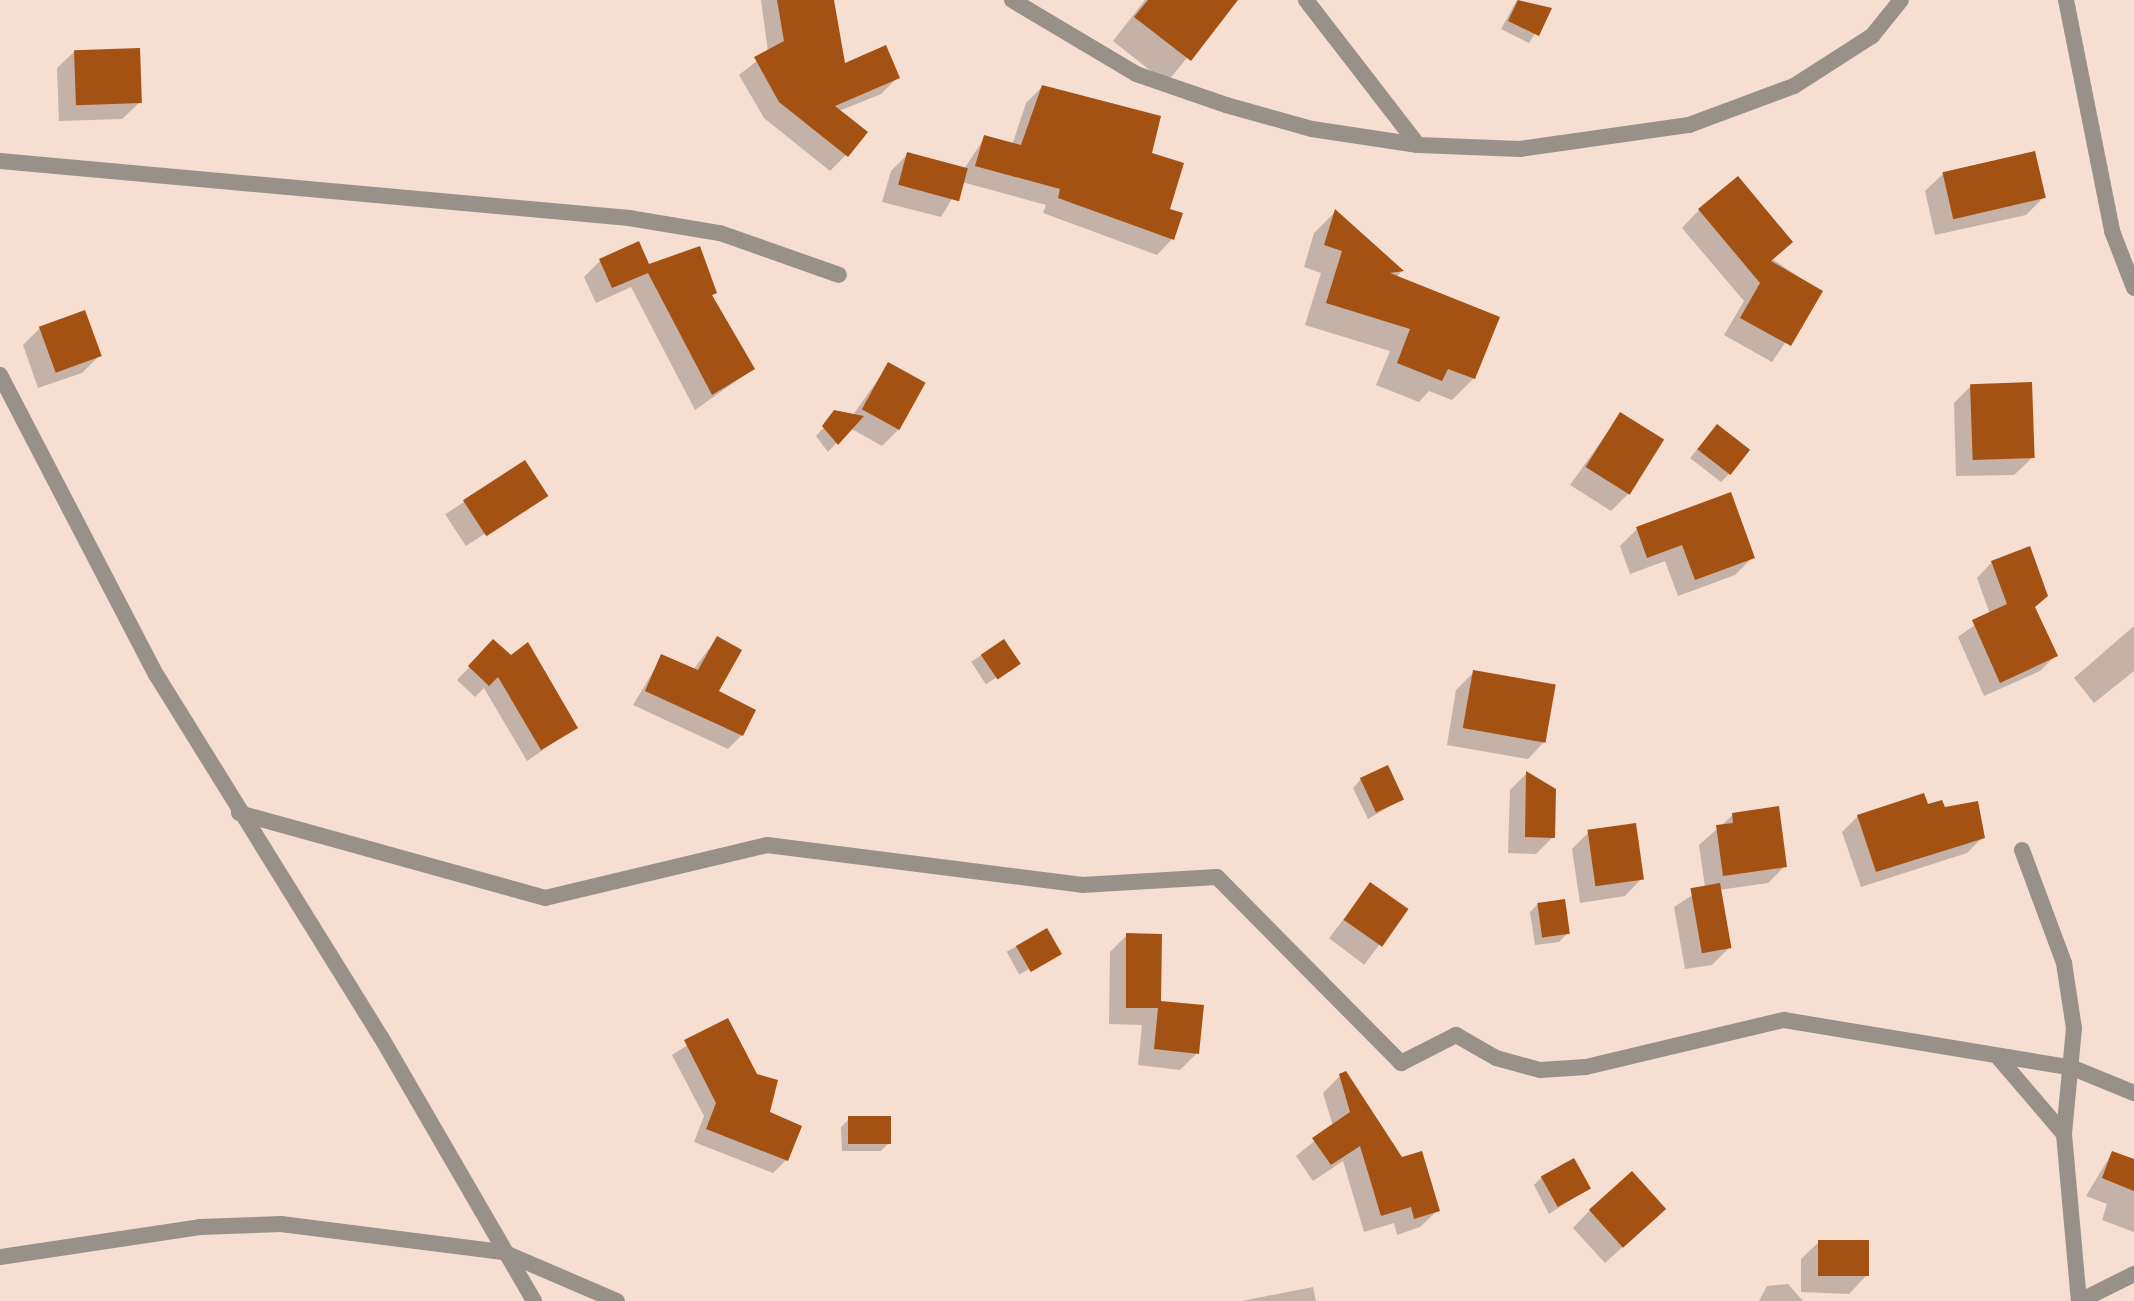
<!DOCTYPE html>
<html>
<head>
<meta charset="utf-8">
<style>
	body { margin:0 }
	#map { position:relative; width:2134px; height:1301px; overflow:hidden; background:#f6ded1; font-family:"Roboto Condensed",sans-serif }
	div>[style] { position:absolute }
	.shadow>* { inset:0; background:#0003; transform-origin:0 0 }
	.building>* { inset:0; background:#a45214; transform-origin:0 0 }
	.minor>* { height:16px; margin:-8px; padding:0 8px; transform-origin:8px; border-radius:8px; background:#989189 }
	span { translate:-50% -50%; white-space:nowrap; text-align:center; line-height:1.15; -webkit-text-stroke:8px #f6ded1; paint-order:stroke }
</style>
</head>
<body>
<div id="map">
	<div class="shadow">
		<i style="clip-path:polygon(761px 0,832px 0,843px 66px,897px 78px,881px 94px,839px 111px,846px 155px,830px 171px,764px 118px,739px 75px,768px 52px)"></i>
		<i style="clip-path:polygon(1145px 0,1236px 0,1166px 83px,1113px 41px)"></i>
		<i style="clip-path:polygon(1517px 0,1550px 9px,1529px 43px,1501px 29px)"></i>
		<i style="clip-path:polygon(75px 51px,140px 102px,122px 119px,59px 121px,57px 68px)"></i>
		<i style="clip-path:polygon(1042px 87px,1149px 154px,1172px 239px,1157px 255px,1043px 213px,1046px 205px,962px 182px,941px 217px,882px 202px,891px 171px,908px 154px,964px 169px,985px 137px,1012px 145px,1026px 103px)"></i>
		<i style="clip-path:polygon(1943px 174px,2043px 198px,2026px 215px,1935px 235px,1925px 191px)"></i>
		<i style="clip-path:polygon(1699px 210px,1820px 291px,1772px 362px,1724px 335px,1744px 301px,1682px 228px)"></i>
		<i style="clip-path:polygon(1335px 212px,1402px 271px,1396px 277px,1474px 378px,1452px 400px,1429px 391px,1419px 402px,1376px 385px,1390px 351px,1305px 325px,1321px 273px,1304px 267px,1314px 233px)"></i>
		<i style="clip-path:polygon(601px 260px,648px 267px,715px 293px,711px 297px,753px 369px,695px 410px,631px 287px,596px 303px,584px 277px)"></i>
		<i style="clip-path:polygon(40px 328px,99px 356px,82px 373px,38px 388px,23px 345px)"></i>
		<i style="clip-path:polygon(889px 364px,899px 429px,882px 446px,850px 428px,828px 452px,816px 436px,839px 411px,853px 415px)"></i>
		<i style="clip-path:polygon(1971px 386px,2032px 458px,2014px 475px,1956px 476px,1954px 403px)"></i>
		<i style="clip-path:polygon(1620px 415px,1628px 494px,1611px 511px,1570px 485px)"></i>
		<i style="clip-path:polygon(1709px 435px,1729px 474px,1721px 482px,1690px 458px)"></i>
		<i style="left:524px;top:463px;width:38px;height:94px;rotate:57deg"></i>
		<i style="clip-path:polygon(1637px 529px,1752px 558px,1735px 575px,1678px 596px,1665px 561px,1630px 574px,1620px 546px)"></i>
		<i style="clip-path:polygon(1992px 562px,2034px 608px,2055px 656px,2040px 671px,1984px 696px,1958px 637px,1990px 614px,1977px 578px)"></i>
		<i style="clip-path:polygon(2134px 626px,2134px 671px,2094px 703px,2074px 678px)"></i>
		<i style="clip-path:polygon(717px 638px,716px 692px,742px 735px,728px 749px,633px 705px,662px 657px,693px 670px)"></i>
		<i style="left:1003px;top:641px;width:27px;height:38px;rotate:57deg"></i>
		<i style="clip-path:polygon(494px 642px,575px 728px,527px 761px,484px 688px,475px 697px,457px 680px)"></i>
		<i style="clip-path:polygon(1473px 673px,1545px 741px,1528px 759px,1447px 745px,1456px 690px)"></i>
		<i style="clip-path:polygon(1526px 774px,1553px 837px,1536px 854px,1508px 853px,1510px 790px)"></i>
		<i style="clip-path:polygon(1361px 779px,1402px 799px,1368px 819px,1353px 788px)"></i>
		<i style="clip-path:polygon(1926px 807px,1944px 810px,1983px 837px,1967px 853px,1861px 887px,1842px 832px,1858px 816px)"></i>
		<i style="clip-path:polygon(1733px 815px,1785px 866px,1768px 883px,1719px 890px,1729px 948px,1712px 965px,1685px 969px,1674px 907px,1705px 887px,1699px 845px)"></i>
		<i style="clip-path:polygon(1589px 832px,1642px 878px,1625px 896px,1580px 903px,1572px 849px)"></i>
		<i style="left:1370px;top:884px;width:44px;height:68px;rotate:37deg"></i>
		<i style="clip-path:polygon(1538px 904px,1567px 934px,1559px 942px,1535px 945px,1530px 912px)"></i>
		<i style="left:1046px;top:930px;width:26px;height:45px;rotate:61deg"></i>
		<i style="clip-path:polygon(1127px 935px,1159px 1003px,1197px 1053px,1180px 1070px,1138px 1065px,1142px 1025px,1109px 1024px,1110px 952px)"></i>
		<i style="clip-path:polygon(727px 1020px,786px 1160px,773px 1173px,694px 1142px,704px 1116px,672px 1055px)"></i>
		<i style="clip-path:polygon(1340px 1076px,1438px 1210px,1420px 1227px,1397px 1235px,1394px 1223px,1364px 1232px,1343px 1161px,1313px 1181px,1296px 1156px,1333px 1126px,1323px 1093px)"></i>
		<i style="clip-path:polygon(849px 1119px,889px 1143px,881px 1151px,842px 1151px,841px 1127px)"></i>
		<i style="clip-path:polygon(2112px 1153px,2134px 1161px,2134px 1232px,2102px 1220px,2107px 1204px,2086px 1196px)"></i>
		<i style="clip-path:polygon(1542px 1177px,1589px 1188px,1549px 1214px,1534px 1185px)"></i>
		<i style="clip-path:polygon(1590px 1210px,1646px 1226px,1605px 1263px,1573px 1228px)"></i>
		<i style="clip-path:polygon(1819px 1242px,1866px 1276px,1849px 1294px,1801px 1292px,1801px 1259px)"></i>
		<i style="clip-path:polygon(1788px 1284px,1803px 1301px,1759px 1301px,1767px 1286px)"></i>
		<i style="clip-path:polygon(1313px 1287px,1316px 1301px,1242px 1301px)"></i>
	</div>
	<div class="building">
		<i style="clip-path:polygon(777px 0,834px 0,845px 63px,886px 45px,900px 78px,835px 106px,868px 132px,848px 157px,779px 102px,754px 57px,784px 41px)"></i>
		<i style="clip-path:polygon(1148px 0,1238px 0,1191px 61px,1134px 17px)"></i>
		<i style="clip-path:polygon(1518px 0,1552px 8px,1539px 36px,1508px 21px)"></i>
		<i style="left:140px;top:48px;width:55px;height:66px;rotate:88deg"></i>
		<i style="clip-path:polygon(1042px 85px,1161px 116px,1152px 153px,1184px 163px,1170px 209px,1183px 213px,1174px 240px,1058px 198px,1060px 189px,975px 166px,984px 135px,1021px 145px)"></i>
		<i style="left:2035px;top:151px;width:48px;height:95px;rotate:77deg"></i>
		<i style="left:907px;top:152px;width:63px;height:34px;rotate:15deg"></i>
		<i style="clip-path:polygon(1738px 176px,1793px 242px,1771px 261px,1823px 291px,1791px 346px,1740px 318px,1760px 283px,1698px 209px)"></i>
		<i style="clip-path:polygon(1335px 209px,1404px 271px,1390px 273px,1500px 317px,1475px 379px,1448px 369px,1442px 381px,1397px 363px,1410px 329px,1326px 303px,1342px 251px,1324px 245px)"></i>
		<i style="clip-path:polygon(639px 241px,649px 264px,700px 246px,717px 293px,712px 295px,755px 369px,712px 395px,648px 273px,612px 288px,599px 259px)"></i>
		<i style="left:85px;top:310px;width:49px;height:49px;rotate:70deg"></i>
		<i style="left:888px;top:362px;width:43px;height:54px;rotate:29deg"></i>
		<i style="left:2032px;top:382px;width:76px;height:62px;rotate:88deg"></i>
		<i style="clip-path:polygon(834px 410px,864px 416px,838px 445px,822px 426px)"></i>
		<i style="left:1620px;top:412px;width:52px;height:65px;rotate:32deg"></i>
		<i style="left:1717px;top:424px;width:42px;height:32px;rotate:38deg"></i>
		<i style="left:525px;top:460px;width:43px;height:74px;rotate:57deg"></i>
		<i style="clip-path:polygon(1731px 492px,1755px 558px,1695px 580px,1682px 545px,1647px 558px,1636px 527px)"></i>
		<i style="clip-path:polygon(2030px 546px,2048px 596px,2035px 607px,2058px 656px,2000px 683px,1972px 620px,2007px 604px,1991px 561px)"></i>
		<i style="clip-path:polygon(717px 636px,742px 650px,719px 691px,756px 710px,743px 736px,645px 691px,661px 654px,698px 670px)"></i>
		<i style="clip-path:polygon(493px 639px,511px 655px,528px 642px,578px 728px,541px 750px,498px 677px,489px 686px,468px 666px)"></i>
		<i style="left:1004px;top:639px;width:30px;height:28px;rotate:56deg"></i>
		<i style="left:1473px;top:670px;width:84px;height:59px;rotate:10deg"></i>
		<i style="left:1388px;top:765px;width:38px;height:31px;rotate:65deg"></i>
		<i style="clip-path:polygon(1526px 771px,1556px 789px,1555px 838px,1525px 837px)"></i>
		<i style="clip-path:polygon(1924px 793px,1928px 804px,1942px 800px,1945px 807px,1978px 801px,1985px 838px,1876px 872px,1857px 815px)"></i>
		<i style="clip-path:polygon(1779px 806px,1787px 867px,1723px 876px,1716px 825px,1733px 823px,1732px 813px)"></i>
		<i style="left:1636px;top:823px;width:57px;height:49px;rotate:82deg"></i>
		<i style="left:1370px;top:882px;width:47px;height:46px;rotate:35deg"></i>
		<i style="left:1720px;top:883px;width:66px;height:30px;rotate:80deg"></i>
		<i style="left:1565px;top:899px;width:35px;height:28px;rotate:82deg"></i>
		<i style="left:1047px;top:928px;width:30px;height:36px;rotate:60deg"></i>
		<i style="clip-path:polygon(1126px 933px,1162px 934px,1161px 1001px,1204px 1005px,1199px 1054px,1154px 1049px,1158px 1008px,1126px 1008px)"></i>
		<i style="clip-path:polygon(728px 1018px,757px 1074px,778px 1080px,770px 1112px,802px 1126px,788px 1161px,706px 1129px,716px 1103px,684px 1040px)"></i>
		<i style="clip-path:polygon(1346px 1071px,1402px 1157px,1422px 1151px,1440px 1211px,1414px 1219px,1411px 1207px,1381px 1216px,1360px 1146px,1331px 1165px,1312px 1138px,1350px 1112px,1339px 1074px)"></i>
		<i style="left:891px;top:1116px;width:28px;height:43px;rotate:90deg"></i>
		<i style="clip-path:polygon(2112px 1151px,2134px 1159px,2134px 1191px,2102px 1178px)"></i>
		<i style="left:1574px;top:1158px;width:35px;height:38px;rotate:61deg"></i>
		<i style="left:1632px;top:1171px;width:51px;height:58px;rotate:48deg"></i>
		<i style="left:1818px;top:1240px;width:51px;height:36px"></i>
	</div>
	<div class="minor">
		<i style="left:1012px;top:0;width:144px;rotate:30.8deg"></i>
		<i style="left:1136px;top:74px;width:95px;rotate:19deg"></i>
		<i style="left:1226px;top:105px;width:89px;rotate:15.6deg"></i>
		<i style="left:1312px;top:129px;width:107px;rotate:8.6deg"></i>
		<i style="left:1418px;top:145px;width:102px;rotate:2.2deg"></i>
		<i style="left:1520px;top:149px;width:171px;rotate:-8.1deg"></i>
		<i style="left:1689px;top:125px;width:112px;rotate:-20.4deg"></i>
		<i style="left:1794px;top:86px;width:93px;rotate:-32.7deg"></i>
		<i style="left:1872px;top:36px;width:46px;rotate:-51.1deg"></i>
		<i style="left:1306px;top:0;width:183px;rotate:52.3deg"></i>
		<i style="left:2066px;top:0;width:236px;rotate:78.7deg"></i>
		<i style="left:2112px;top:231px;width:61px;rotate:68.9deg"></i>
		<i style="left:0;top:161px;width:632px;rotate:5.18deg"></i>
		<i style="left:629px;top:218px;width:92px;rotate:9.4deg"></i>
		<i style="left:720px;top:233px;width:126px;rotate:19.4deg"></i>
		<i style="left:0;top:375px;width:339px;rotate:62.5deg"></i>
		<i style="left:157px;top:676px;width:425px;rotate:58.2deg"></i>
		<i style="left:381px;top:1037px;width:305px;rotate:59.9deg"></i>
		<i style="left:239px;top:813px;width:318px;rotate:15.5deg"></i>
		<i style="left:545px;top:898px;width:228px;rotate:-13.4deg"></i>
		<i style="left:767px;top:845px;width:318px;rotate:7.2deg"></i>
		<i style="left:1082px;top:885px;width:135px;rotate:-3.4deg"></i>
		<i style="left:1217px;top:877px;width:262px;rotate:45.3deg"></i>
		<i style="left:1401px;top:1063px;width:62px;rotate:-27deg"></i>
		<i style="left:1456px;top:1035px;width:46px;rotate:29.9deg"></i>
		<i style="left:1496px;top:1058px;width:46px;rotate:15.3deg"></i>
		<i style="left:1540px;top:1070px;width:46px;rotate:-3.7deg"></i>
		<i style="left:1586px;top:1067px;width:204px;rotate:-13.4deg"></i>
		<i style="left:1784px;top:1020px;width:293px;rotate:9.4deg"></i>
		<i style="left:2073px;top:1068px;width:66px;rotate:22.3deg"></i>
		<i style="left:2022px;top:850px;width:121px;rotate:69.6deg"></i>
		<i style="left:2064px;top:963px;width:66px;rotate:81.3deg"></i>
		<i style="left:2074px;top:1028px;width:106px;rotate:95.4deg"></i>
		<i style="left:1998px;top:1057px;width:101px;rotate:49.4deg"></i>
		<i style="left:2064px;top:1134px;width:168px;rotate:84.9deg"></i>
		<i style="left:0;top:1257px;width:202px;rotate:-8.5deg"></i>
		<i style="left:200px;top:1227px;width:81px;rotate:-2.1deg"></i>
		<i style="left:281px;top:1224px;width:224px;rotate:7.2deg"></i>
		<i style="left:503px;top:1252px;width:124px;rotate:23.3deg"></i>
		<i style="left:2080px;top:1301px;width:60px;rotate:-26.6deg"></i>
	</div>
</div>
</body>
</html>
